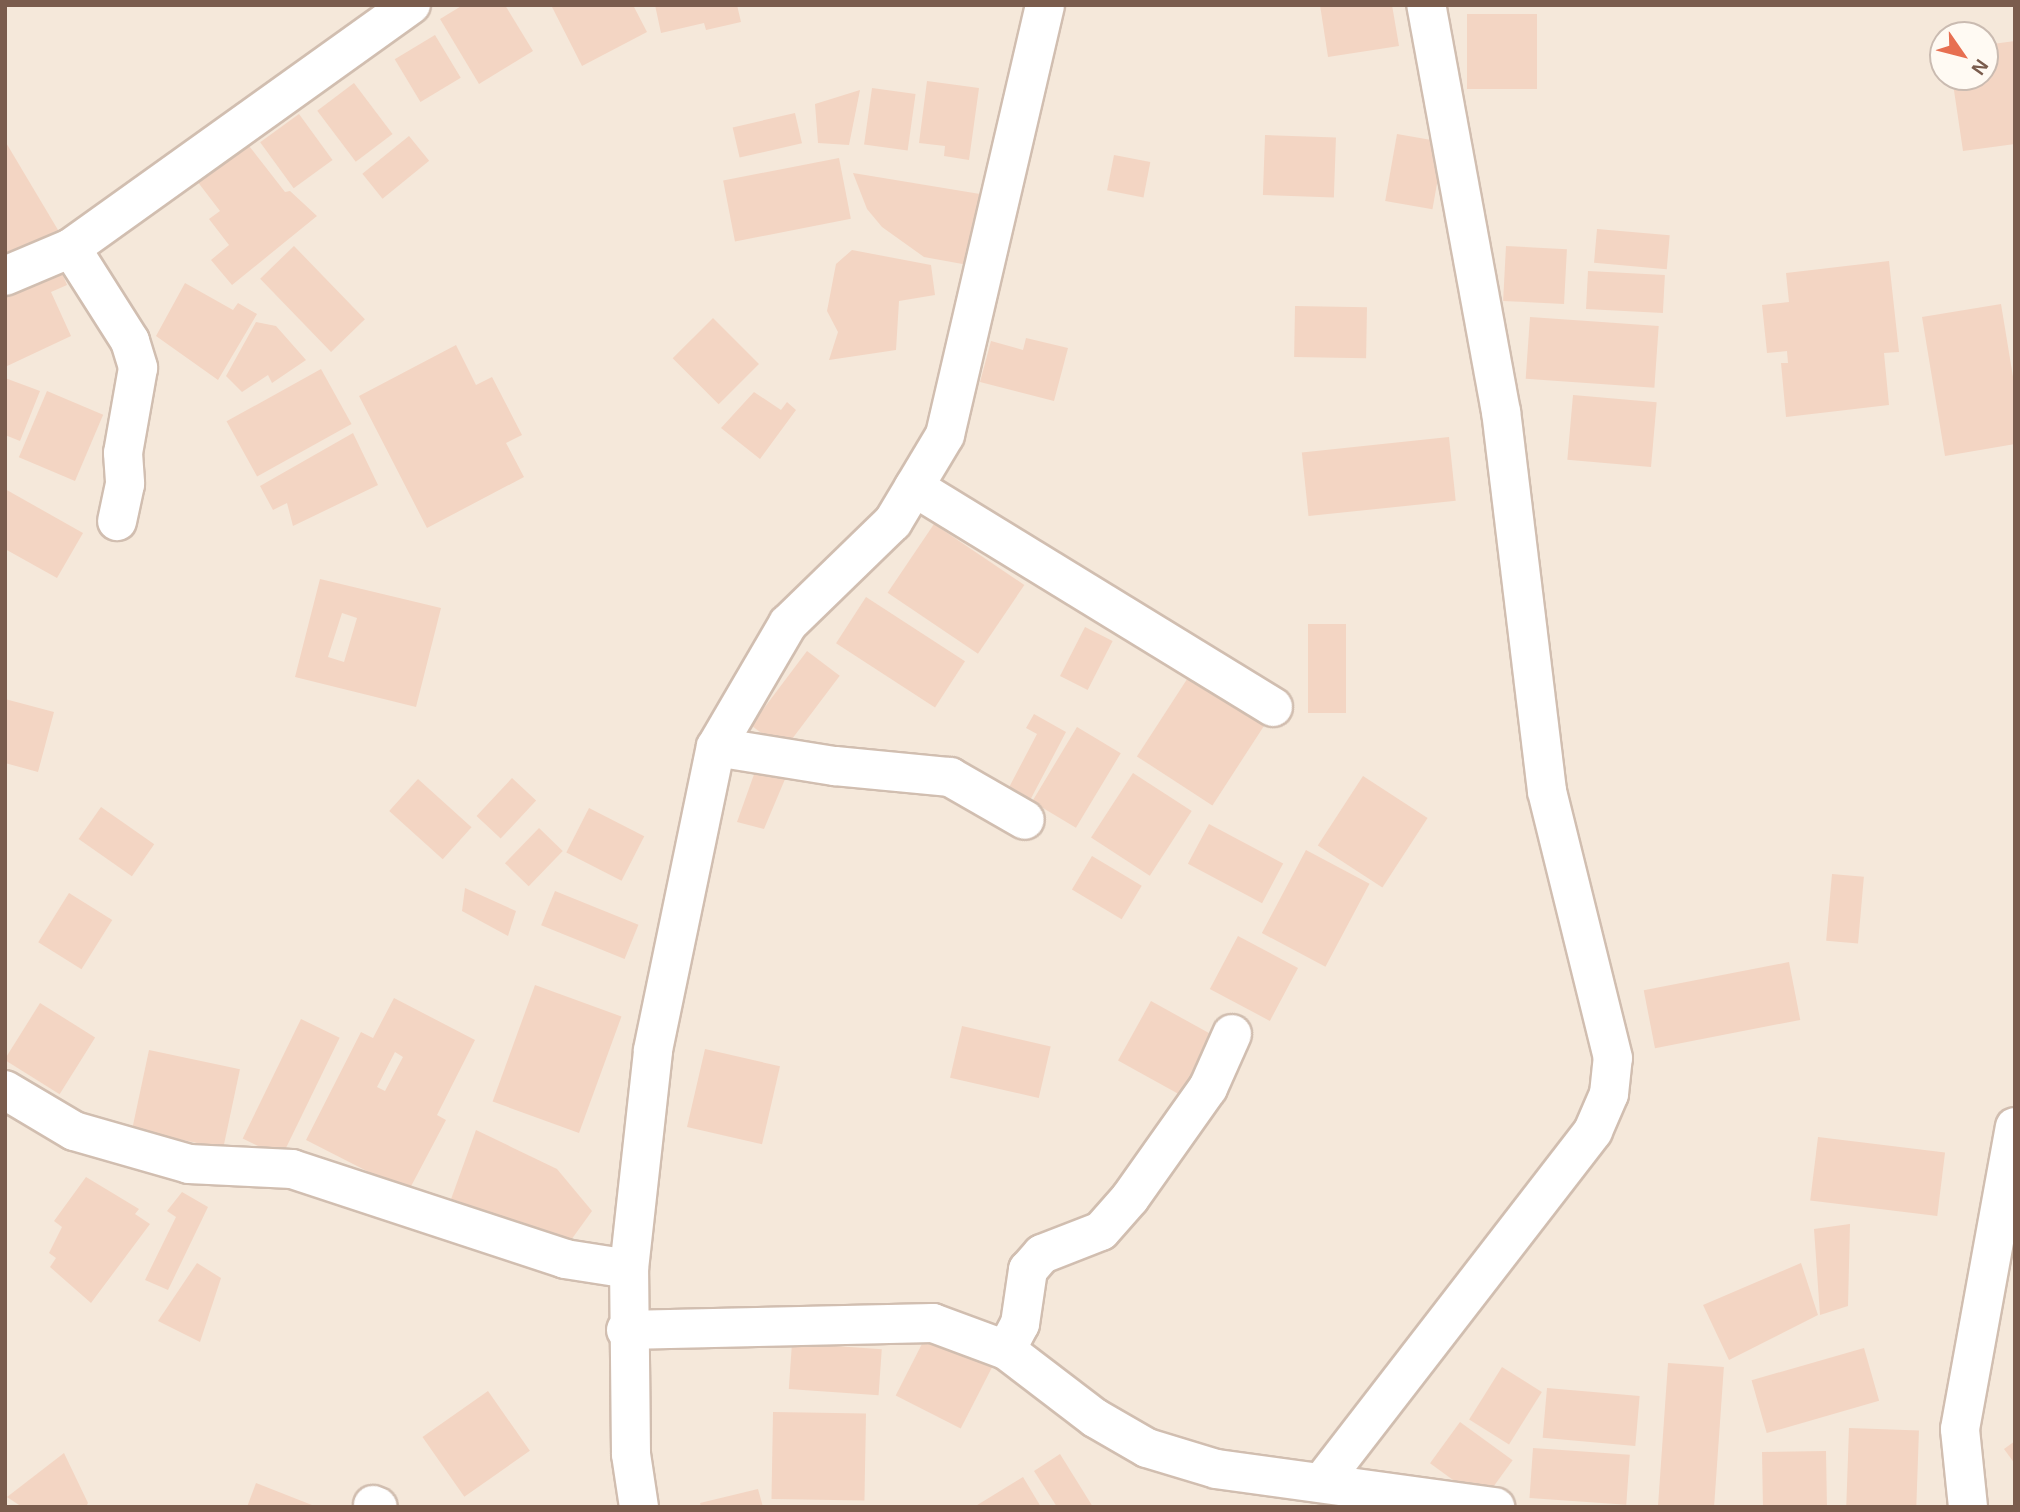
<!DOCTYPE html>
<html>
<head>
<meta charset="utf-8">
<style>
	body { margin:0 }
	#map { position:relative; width:2020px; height:1512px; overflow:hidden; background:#fdf6ec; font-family:Helvetica,sans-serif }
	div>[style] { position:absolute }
	.residential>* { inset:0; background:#f5e8da }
	.building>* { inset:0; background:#f3d5c3; transform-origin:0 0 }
	.roads { filter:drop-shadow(2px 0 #d1beb0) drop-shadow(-2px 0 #d1beb0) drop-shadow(0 2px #d1beb0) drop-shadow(0 -2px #d1beb0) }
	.street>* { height:38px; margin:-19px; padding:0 19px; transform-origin:19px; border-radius:19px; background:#fff }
	.secondary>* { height:38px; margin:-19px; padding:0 19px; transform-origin:19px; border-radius:19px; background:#fff }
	span { translate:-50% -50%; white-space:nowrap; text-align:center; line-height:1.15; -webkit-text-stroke:5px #fffaf3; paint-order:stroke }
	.frame { position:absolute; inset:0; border:7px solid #7a5c4d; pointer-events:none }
	.north { position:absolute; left:1929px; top:21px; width:70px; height:70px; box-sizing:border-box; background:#fffaf3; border:2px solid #cabbb1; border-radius:50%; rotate:125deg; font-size:19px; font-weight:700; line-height:28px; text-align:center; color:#7a5c4d }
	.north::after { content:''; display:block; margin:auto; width:24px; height:32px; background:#e76f51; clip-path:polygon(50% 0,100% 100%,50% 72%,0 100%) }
</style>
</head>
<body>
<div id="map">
	<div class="residential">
		<i style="clip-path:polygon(evenodd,5px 5px,2015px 5px,2015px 1507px,5px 1507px,5px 5px,1943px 35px,1985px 35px,1985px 77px,1943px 77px,1943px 35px)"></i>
	</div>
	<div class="building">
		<i style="clip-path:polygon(463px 5px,505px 5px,533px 51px,479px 84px,440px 19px)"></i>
		<i style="clip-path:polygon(551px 5px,633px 5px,647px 32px,582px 66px)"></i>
		<i style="clip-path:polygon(655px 5px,737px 5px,741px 22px,706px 30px,704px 23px,661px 33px)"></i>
		<i style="clip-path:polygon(1320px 5px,1392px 5px,1399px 46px,1328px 57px)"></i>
		<i style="left:1467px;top:14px;width:70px;height:75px"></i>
		<i style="left:435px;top:35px;width:50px;height:47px;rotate:59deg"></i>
		<i style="clip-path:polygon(2015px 41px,2015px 144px,1963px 151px,1952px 77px,1985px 77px,1985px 45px)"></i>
		<i style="clip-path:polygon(927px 81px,979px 88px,969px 160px,944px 156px,945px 146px,919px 143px)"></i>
		<i style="left:354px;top:83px;width:64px;height:46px;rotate:53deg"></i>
		<i style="left:872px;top:88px;width:44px;height:57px;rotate:8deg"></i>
		<i style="clip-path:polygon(860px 90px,849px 145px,818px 143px,815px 104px)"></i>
		<i style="left:795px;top:113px;width:31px;height:64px;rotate:77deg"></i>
		<i style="left:299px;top:114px;width:57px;height:48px;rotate:54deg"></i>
		<i style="left:1397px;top:134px;width:48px;height:68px;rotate:10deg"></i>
		<i style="left:1265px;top:135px;width:71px;height:60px;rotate:2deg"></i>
		<i style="left:409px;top:136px;width:32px;height:60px;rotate:51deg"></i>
		<i style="clip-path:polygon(5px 141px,61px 235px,5px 259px)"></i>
		<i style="clip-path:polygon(246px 142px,285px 192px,290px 191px,317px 216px,232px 285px,211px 260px,229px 245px,209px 219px,220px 211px,197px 181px)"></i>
		<i style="left:1114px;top:155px;width:37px;height:36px;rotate:11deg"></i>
		<i style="left:839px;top:158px;width:62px;height:118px;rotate:79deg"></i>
		<i style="clip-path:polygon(853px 173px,980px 194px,968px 265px,924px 257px,882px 227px,867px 209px)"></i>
		<i style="left:1597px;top:229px;width:73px;height:34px;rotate:5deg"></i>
		<i style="left:294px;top:246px;width:102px;height:47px;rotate:46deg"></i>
		<i style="left:1506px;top:246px;width:61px;height:55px;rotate:3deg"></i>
		<i style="clip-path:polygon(852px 250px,931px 265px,935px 295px,899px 301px,896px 350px,829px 360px,838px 332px,827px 311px,836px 264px)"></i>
		<i style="clip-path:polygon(1889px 261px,1899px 352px,1884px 353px,1889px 405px,1786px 417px,1781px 363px,1788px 363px,1787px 351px,1767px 353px,1762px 305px,1789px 302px,1786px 273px)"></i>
		<i style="clip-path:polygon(60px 268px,67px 285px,51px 292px,71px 336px,5px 367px,5px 293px)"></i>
		<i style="left:1588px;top:271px;width:77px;height:38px;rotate:3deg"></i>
		<i style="clip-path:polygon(185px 283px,233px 310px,238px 303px,257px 314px,218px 380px,156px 336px)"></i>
		<i style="clip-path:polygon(2001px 304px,2015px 389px,2015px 444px,1945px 456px,1922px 317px)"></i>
		<i style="left:1295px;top:306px;width:72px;height:51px;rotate:1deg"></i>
		<i style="left:1530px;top:317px;width:129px;height:62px;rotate:4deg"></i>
		<i style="left:713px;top:318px;width:65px;height:57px;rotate:45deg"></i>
		<i style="clip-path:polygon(256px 322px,276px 326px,306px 360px,272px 383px,268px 375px,242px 392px,226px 376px)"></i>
		<i style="clip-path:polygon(1026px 338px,1068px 348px,1054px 401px,980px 382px,991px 341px,1023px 350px)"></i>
		<i style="clip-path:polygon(456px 345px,476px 385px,492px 377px,522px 435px,506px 443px,524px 477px,427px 528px,359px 396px)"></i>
		<i style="left:321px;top:369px;width:63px;height:108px;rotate:61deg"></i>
		<i style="clip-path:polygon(5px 378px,40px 391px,20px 441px,5px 435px)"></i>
		<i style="left:47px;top:391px;width:61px;height:72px;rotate:23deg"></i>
		<i style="clip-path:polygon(754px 392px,781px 410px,787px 402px,796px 410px,760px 459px,721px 428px)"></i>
		<i style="left:1573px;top:395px;width:84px;height:65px;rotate:5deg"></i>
		<i style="clip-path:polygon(353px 433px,378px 485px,293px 526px,287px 503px,273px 510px,260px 486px)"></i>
		<i style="left:1449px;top:437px;width:64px;height:148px;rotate:84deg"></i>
		<i style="clip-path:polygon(5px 489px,83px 533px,57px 578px,5px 549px)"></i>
		<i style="left:934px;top:524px;width:109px;height:83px;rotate:34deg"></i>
		<i style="clip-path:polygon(evenodd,320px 579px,441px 608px,416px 707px,295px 677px,320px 579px,342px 613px,357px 618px,344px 662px,328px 657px,342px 613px)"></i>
		<i style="left:866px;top:597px;width:118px;height:55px;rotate:33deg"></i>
		<i style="left:1308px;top:624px;width:38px;height:89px"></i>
		<i style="left:1085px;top:627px;width:31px;height:55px;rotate:27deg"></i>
		<i style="left:807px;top:651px;width:41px;height:93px;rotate:37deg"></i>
		<i style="left:1193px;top:670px;width:90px;height:103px;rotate:33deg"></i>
		<i style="clip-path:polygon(5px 699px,54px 712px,38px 772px,5px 763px)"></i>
		<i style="clip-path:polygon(1034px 714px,1066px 732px,1026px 808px,1004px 797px,1037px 734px,1026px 728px)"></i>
		<i style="left:1077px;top:727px;width:51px;height:87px;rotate:31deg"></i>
		<i style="clip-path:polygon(757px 766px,788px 772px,764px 829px,737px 822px)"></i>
		<i style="left:1133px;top:773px;width:70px;height:77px;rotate:33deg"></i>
		<i style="left:1363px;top:776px;width:77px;height:83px;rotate:33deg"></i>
		<i style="left:512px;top:778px;width:33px;height:52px;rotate:43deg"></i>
		<i style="left:418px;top:779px;width:72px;height:43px;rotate:42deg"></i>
		<i style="left:101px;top:807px;width:65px;height:39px;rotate:35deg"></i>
		<i style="left:589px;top:808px;width:62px;height:50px;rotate:27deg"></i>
		<i style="left:1209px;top:824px;width:84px;height:45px;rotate:28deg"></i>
		<i style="left:539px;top:828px;width:33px;height:49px;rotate:44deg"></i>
		<i style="left:1306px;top:850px;width:72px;height:94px;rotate:28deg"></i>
		<i style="left:1092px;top:856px;width:58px;height:39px;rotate:31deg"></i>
		<i style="left:1832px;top:874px;width:32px;height:67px;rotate:5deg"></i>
		<i style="clip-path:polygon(465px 888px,516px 911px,508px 936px,462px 911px)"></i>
		<i style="left:555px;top:891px;width:90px;height:37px;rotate:22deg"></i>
		<i style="left:69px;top:893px;width:51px;height:58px;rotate:32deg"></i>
		<i style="left:1238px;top:936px;width:68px;height:60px;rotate:28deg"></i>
		<i style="left:1789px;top:962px;width:59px;height:148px;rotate:79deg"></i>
		<i style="left:535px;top:985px;width:92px;height:124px;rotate:20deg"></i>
		<i style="clip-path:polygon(evenodd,394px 998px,475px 1040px,437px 1115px,446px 1120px,408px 1192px,306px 1140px,361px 1032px,373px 1038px,394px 998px,395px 1052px,403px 1057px,385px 1091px,377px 1087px,395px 1052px)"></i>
		<i style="left:1151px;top:1001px;width:76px;height:68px;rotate:29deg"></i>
		<i style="left:40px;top:1003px;width:65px;height:67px;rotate:32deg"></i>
		<i style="left:301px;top:1019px;width:43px;height:133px;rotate:26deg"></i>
		<i style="left:962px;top:1026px;width:91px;height:53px;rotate:13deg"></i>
		<i style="left:705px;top:1049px;width:77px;height:80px;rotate:13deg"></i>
		<i style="left:149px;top:1050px;width:93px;height:81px;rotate:12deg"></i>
		<i style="clip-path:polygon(476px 1130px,557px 1169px,592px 1211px,566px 1247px,450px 1202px)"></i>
		<i style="left:1818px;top:1137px;width:128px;height:64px;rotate:7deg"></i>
		<i style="clip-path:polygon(86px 1177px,139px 1209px,135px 1214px,150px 1224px,91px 1303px,50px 1267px,56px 1258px,49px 1253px,62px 1227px,54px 1221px)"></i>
		<i style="clip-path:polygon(182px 1192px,208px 1207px,168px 1290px,145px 1280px,176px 1217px,167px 1211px)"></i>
		<i style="clip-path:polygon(1850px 1224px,1848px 1306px,1820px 1315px,1814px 1229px)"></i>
		<i style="clip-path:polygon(197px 1263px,221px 1278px,200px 1342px,158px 1321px)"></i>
		<i style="clip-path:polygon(1801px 1263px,1818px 1315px,1729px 1360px,1703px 1305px)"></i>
		<i style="left:927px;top:1334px;width:73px;height:69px;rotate:27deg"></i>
		<i style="left:792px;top:1343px;width:90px;height:46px;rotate:4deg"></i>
		<i style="left:1864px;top:1348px;width:55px;height:117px;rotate:74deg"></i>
		<i style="left:1668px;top:1363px;width:56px;height:143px;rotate:4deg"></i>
		<i style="left:1502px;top:1367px;width:47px;height:62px;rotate:32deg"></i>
		<i style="left:1547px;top:1388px;width:93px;height:50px;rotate:5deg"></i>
		<i style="left:488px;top:1391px;width:73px;height:80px;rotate:55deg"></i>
		<i style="left:773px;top:1412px;width:93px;height:87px;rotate:1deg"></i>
		<i style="left:1460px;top:1422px;width:65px;height:51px;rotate:36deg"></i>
		<i style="left:1849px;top:1428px;width:70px;height:79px;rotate:2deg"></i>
		<i style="clip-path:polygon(2015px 1441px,2015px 1464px,2004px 1449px)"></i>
		<i style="left:1533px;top:1448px;width:97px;height:50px;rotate:4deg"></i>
		<i style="left:1826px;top:1451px;width:56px;height:64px;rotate:89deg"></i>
		<i style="clip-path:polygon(64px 1453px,88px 1503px,86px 1507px,22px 1507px,7px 1497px)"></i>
		<i style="clip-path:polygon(1060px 1454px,1093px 1507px,1057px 1507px,1034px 1471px)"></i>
		<i style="clip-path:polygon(1023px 1477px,1041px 1507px,974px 1507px)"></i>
		<i style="clip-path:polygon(256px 1483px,317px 1507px,247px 1507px)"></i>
		<i style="clip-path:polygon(758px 1489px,763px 1507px,701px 1507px,700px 1503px)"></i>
	</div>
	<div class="roads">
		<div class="street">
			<i style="left:71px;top:248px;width:110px;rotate:57.6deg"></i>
			<i style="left:130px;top:341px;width:28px;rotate:73deg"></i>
			<i style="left:138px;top:368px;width:86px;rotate:100deg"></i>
			<i style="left:123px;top:453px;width:31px;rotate:86deg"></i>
			<i style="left:125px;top:484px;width:38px;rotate:102deg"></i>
			<i style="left:5px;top:276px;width:72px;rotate:-23deg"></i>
			<i style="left:71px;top:248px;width:418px;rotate:-35.6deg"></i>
			<i style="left:914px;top:487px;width:421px;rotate:31.5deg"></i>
			<i style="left:716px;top:747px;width:121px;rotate:9.1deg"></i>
			<i style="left:835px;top:766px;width:116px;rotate:5.5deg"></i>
			<i style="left:950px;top:777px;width:86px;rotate:29.8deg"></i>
			<i style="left:5px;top:1090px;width:80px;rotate:30.7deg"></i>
			<i style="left:74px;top:1131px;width:120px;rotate:16deg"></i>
			<i style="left:189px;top:1164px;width:103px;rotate:2.8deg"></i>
			<i style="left:292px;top:1169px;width:287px;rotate:18.2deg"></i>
			<i style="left:565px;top:1259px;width:65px;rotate:8.9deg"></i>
			<i style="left:626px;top:1330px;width:307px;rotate:-1.3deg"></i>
			<i style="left:933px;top:1323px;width:78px;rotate:20.3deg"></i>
			<i style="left:1006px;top:1350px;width:112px;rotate:37.4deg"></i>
			<i style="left:1095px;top:1418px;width:60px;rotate:30deg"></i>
			<i style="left:1147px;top:1448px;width:72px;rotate:16.9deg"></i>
			<i style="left:1216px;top:1469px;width:282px;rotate:7.8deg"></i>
			<i style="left:1006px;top:1350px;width:30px;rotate:-62deg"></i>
			<i style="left:1020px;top:1324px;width:55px;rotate:-81.6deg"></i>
			<i style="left:1028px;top:1270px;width:21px;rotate:-49deg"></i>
			<i style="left:1042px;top:1254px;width:63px;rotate:-21.3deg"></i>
			<i style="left:1101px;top:1231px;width:44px;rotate:-48.7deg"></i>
			<i style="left:1130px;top:1198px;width:135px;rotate:-54.7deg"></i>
			<i style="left:1208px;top:1088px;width:59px;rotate:-66deg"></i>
			<i style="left:1322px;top:1482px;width:443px;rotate:-52.3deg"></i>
			<i style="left:1593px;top:1131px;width:40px;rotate:-66.6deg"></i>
			<i style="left:1609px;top:1094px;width:36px;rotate:-84deg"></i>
			<i style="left:1613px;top:1058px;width:275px;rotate:-103.9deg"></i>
			<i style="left:1547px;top:791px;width:382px;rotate:-96.9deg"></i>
			<i style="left:1501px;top:412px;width:414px;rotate:-100.4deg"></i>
			<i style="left:373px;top:1505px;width:5px;rotate:22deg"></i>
			<i style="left:1968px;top:1507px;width:78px;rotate:-95.9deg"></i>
			<i style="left:1960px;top:1429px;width:307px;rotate:-79.7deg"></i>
		</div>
		<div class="secondary">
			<i style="left:639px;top:1507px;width:54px;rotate:-98.6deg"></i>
			<i style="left:631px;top:1454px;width:185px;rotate:-90.6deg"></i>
			<i style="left:629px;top:1269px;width:220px;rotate:-83.7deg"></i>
			<i style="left:653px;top:1050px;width:309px;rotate:-78.3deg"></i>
			<i style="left:716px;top:747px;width:143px;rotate:-59.7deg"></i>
			<i style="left:788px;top:624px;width:146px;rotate:-44.2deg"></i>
			<i style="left:893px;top:522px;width:101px;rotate:-59.1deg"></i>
			<i style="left:945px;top:435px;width:441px;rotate:-76.9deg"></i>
		</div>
	</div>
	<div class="frame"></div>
	<div class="north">N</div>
</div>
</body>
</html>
